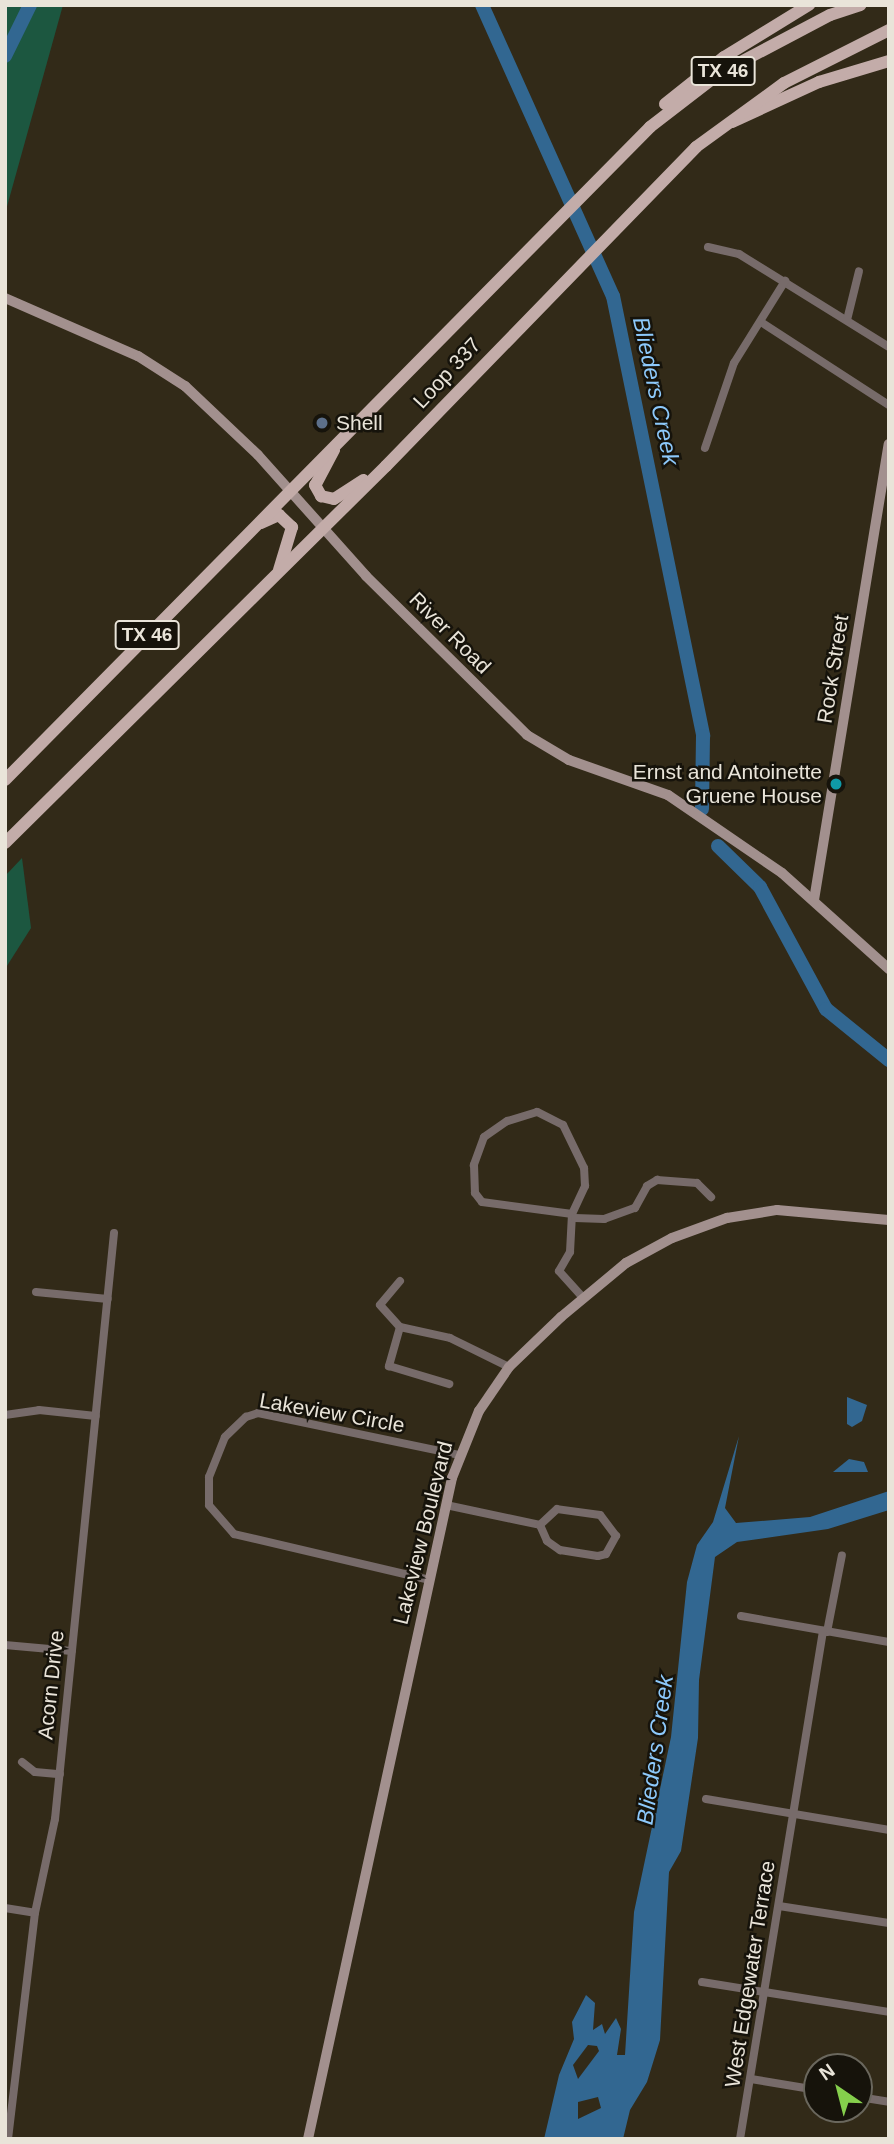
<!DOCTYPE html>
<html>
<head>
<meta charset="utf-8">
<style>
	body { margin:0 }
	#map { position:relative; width:894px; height:2144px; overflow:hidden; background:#322a18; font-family:Helvetica,sans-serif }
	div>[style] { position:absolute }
	.green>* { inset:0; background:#1c5740 }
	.water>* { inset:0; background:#326791 }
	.river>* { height:14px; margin:-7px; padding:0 7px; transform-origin:7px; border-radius:7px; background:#326791 }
	.street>* { height:8px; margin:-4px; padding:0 4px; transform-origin:4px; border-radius:4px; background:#776b6a }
	.secondary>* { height:10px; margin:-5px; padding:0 5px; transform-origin:5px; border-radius:5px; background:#a2908e }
	.primary>* { height:12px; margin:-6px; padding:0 6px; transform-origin:6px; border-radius:6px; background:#c3aca9 }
	.dots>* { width:19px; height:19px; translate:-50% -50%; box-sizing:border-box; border:4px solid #16130b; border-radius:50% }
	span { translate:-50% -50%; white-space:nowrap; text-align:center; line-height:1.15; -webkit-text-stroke:5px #16130b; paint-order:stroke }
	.shield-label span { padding:2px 5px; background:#16130b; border:2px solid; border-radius:5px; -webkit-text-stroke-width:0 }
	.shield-label { font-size:19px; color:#e9e4d9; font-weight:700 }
	.street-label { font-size:21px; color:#e9e4d9 }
	.poi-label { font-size:21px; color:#e9e4d9 }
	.left { translate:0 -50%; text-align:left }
	.right { translate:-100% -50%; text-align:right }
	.water-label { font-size:23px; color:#8dc9fb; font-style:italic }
	.frame { position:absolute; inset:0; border:7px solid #e9e4d9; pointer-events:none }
	.north { position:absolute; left:803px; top:2053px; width:70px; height:70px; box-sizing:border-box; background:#16130b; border:2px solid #6a675d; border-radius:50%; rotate:325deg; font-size:19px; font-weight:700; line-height:28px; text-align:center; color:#e9e4d9 }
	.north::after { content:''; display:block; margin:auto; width:24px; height:32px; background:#85cf4c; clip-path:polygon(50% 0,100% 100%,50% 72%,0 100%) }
</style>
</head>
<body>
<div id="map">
	<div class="green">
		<i style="clip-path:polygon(5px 5px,63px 5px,6px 210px,5px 210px)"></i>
		<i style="clip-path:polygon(22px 858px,31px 928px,5px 969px,5px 876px)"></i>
	</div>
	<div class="water">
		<i style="clip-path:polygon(847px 1397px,867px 1405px,862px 1421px,852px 1427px,847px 1424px)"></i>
		<i style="clip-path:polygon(evenodd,739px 1436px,725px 1508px,736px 1523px,810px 1517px,889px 1491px,889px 1510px,828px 1529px,737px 1542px,715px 1557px,699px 1680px,698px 1738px,681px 1851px,669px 1872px,660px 2040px,647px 2082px,630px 2110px,623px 2139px,544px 2139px,559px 2075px,574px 2039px,572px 2022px,586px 1995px,595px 2003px,593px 2030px,602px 2024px,605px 2034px,616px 2018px,621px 2029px,617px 2055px,625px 2055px,634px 1912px,671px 1737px,687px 1582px,697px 1545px,713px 1522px,739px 1436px,588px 2045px,597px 2046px,599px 2051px,578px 2079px,573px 2065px,588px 2045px,739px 1436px,598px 2097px,601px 2108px,578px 2119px,578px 2102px,598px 2097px)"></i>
		<i style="clip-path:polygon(849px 1459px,864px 1462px,868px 1472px,833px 1472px)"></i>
	</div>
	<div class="river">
		<i style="left:482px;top:5px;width:319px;rotate:65.8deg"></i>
		<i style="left:613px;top:296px;width:449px;rotate:78.4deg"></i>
		<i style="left:703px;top:736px;width:73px;rotate:90.8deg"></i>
		<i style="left:5px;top:56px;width:57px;rotate:-63.9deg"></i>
		<i style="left:718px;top:846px;width:59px;rotate:44.3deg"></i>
		<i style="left:760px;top:887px;width:139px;rotate:61.6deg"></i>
		<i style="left:826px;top:1009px;width:81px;rotate:39deg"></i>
	</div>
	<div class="street">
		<i style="left:708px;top:247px;width:32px;rotate:13deg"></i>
		<i style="left:739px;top:254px;width:176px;rotate:31.8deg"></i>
		<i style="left:847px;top:320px;width:50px;rotate:-76.2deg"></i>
		<i style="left:761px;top:322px;width:153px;rotate:33deg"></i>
		<i style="left:705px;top:448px;width:90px;rotate:-71.2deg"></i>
		<i style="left:734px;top:363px;width:97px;rotate:-58.1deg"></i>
		<i style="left:572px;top:1214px;width:31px;rotate:-65deg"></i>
		<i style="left:585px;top:1186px;width:18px;rotate:-93deg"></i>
		<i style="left:584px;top:1168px;width:48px;rotate:-116deg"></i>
		<i style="left:563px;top:1125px;width:29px;rotate:-153deg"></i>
		<i style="left:537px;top:1112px;width:31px;rotate:163deg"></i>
		<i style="left:507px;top:1121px;width:28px;rotate:145deg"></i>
		<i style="left:484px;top:1137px;width:30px;rotate:110deg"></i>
		<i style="left:474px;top:1165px;width:28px;rotate:88deg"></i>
		<i style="left:475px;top:1193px;width:11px;rotate:52deg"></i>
		<i style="left:482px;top:1202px;width:91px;rotate:7.6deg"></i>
		<i style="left:572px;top:1214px;width:38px;rotate:93deg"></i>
		<i style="left:570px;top:1252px;width:22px;rotate:120deg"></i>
		<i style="left:559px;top:1271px;width:36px;rotate:48deg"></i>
		<i style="left:575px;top:1218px;width:29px;rotate:2deg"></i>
		<i style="left:604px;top:1219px;width:33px;rotate:-20deg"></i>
		<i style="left:635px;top:1208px;width:25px;rotate:-61deg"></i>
		<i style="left:647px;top:1186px;width:12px;rotate:-31deg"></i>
		<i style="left:657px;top:1180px;width:40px;rotate:4.3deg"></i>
		<i style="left:697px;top:1183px;width:20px;rotate:45deg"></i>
		<i style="left:400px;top:1281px;width:31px;rotate:130deg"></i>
		<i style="left:380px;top:1305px;width:30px;rotate:48deg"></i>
		<i style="left:400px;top:1327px;width:51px;rotate:12.4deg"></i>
		<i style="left:450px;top:1338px;width:66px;rotate:26.2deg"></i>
		<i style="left:36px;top:1292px;width:72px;rotate:5.6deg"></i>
		<i style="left:400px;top:1327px;width:41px;rotate:105.8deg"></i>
		<i style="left:389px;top:1366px;width:63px;rotate:16.7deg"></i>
		<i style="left:5px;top:1415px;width:34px;rotate:-8deg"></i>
		<i style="left:39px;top:1410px;width:57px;rotate:6deg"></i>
		<i style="left:446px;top:1505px;width:96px;rotate:12deg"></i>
		<i style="left:540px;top:1525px;width:17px;rotate:66deg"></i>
		<i style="left:547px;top:1541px;width:16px;rotate:35deg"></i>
		<i style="left:560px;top:1550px;width:38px;rotate:9deg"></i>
		<i style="left:598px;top:1556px;width:8px;rotate:-14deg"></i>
		<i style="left:606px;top:1554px;width:21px;rotate:-61deg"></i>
		<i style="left:616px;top:1536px;width:26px;rotate:-127deg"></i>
		<i style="left:600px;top:1515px;width:43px;rotate:-172.1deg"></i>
		<i style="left:557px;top:1509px;width:23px;rotate:137deg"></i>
		<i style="left:430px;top:1580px;width:201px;rotate:-166.8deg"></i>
		<i style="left:234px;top:1534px;width:38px;rotate:-131deg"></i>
		<i style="left:209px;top:1505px;width:28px;rotate:-90deg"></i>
		<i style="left:209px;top:1477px;width:43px;rotate:-68.2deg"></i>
		<i style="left:225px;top:1437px;width:29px;rotate:-44deg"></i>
		<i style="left:246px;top:1417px;width:13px;rotate:-18deg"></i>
		<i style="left:258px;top:1413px;width:205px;rotate:11.8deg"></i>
		<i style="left:741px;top:1616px;width:150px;rotate:10deg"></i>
		<i style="left:827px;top:1632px;width:78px;rotate:-79deg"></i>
		<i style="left:5px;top:1645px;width:67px;rotate:5.1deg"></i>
		<i style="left:22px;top:1762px;width:16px;rotate:38deg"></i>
		<i style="left:35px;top:1772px;width:25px;rotate:5deg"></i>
		<i style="left:706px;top:1799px;width:186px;rotate:9.6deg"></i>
		<i style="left:779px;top:1906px;width:111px;rotate:8.8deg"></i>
		<i style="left:5px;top:1908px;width:30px;rotate:9deg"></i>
		<i style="left:702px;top:1982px;width:189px;rotate:9.1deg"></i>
		<i style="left:751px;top:2079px;width:67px;rotate:9.5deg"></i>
		<i style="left:859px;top:2097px;width:30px;rotate:9deg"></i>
		<i style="left:8px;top:2139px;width:228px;rotate:-83.2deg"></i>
		<i style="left:35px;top:1913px;width:96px;rotate:-78deg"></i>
		<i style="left:55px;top:1819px;width:589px;rotate:-84.25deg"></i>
		<i style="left:740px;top:2139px;width:515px;rotate:-80.72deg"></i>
	</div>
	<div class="secondary">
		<i style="left:5px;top:298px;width:145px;rotate:23.6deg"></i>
		<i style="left:138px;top:356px;width:56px;rotate:32.6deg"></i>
		<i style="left:185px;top:386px;width:100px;rotate:43.4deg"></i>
		<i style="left:258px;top:455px;width:162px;rotate:48.2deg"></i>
		<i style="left:366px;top:576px;width:226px;rotate:44.6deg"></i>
		<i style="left:527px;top:735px;width:49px;rotate:30.8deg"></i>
		<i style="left:569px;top:760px;width:105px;rotate:19.5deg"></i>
		<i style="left:668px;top:795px;width:138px;rotate:34.4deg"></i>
		<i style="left:782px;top:873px;width:144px;rotate:41.9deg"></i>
		<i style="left:814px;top:900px;width:462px;rotate:-80.7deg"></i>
		<i style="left:308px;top:2139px;width:677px;rotate:-77.71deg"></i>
		<i style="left:452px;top:1478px;width:72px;rotate:-68.1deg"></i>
		<i style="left:479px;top:1411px;width:53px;rotate:-55.7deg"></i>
		<i style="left:509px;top:1367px;width:72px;rotate:-43.9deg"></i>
		<i style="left:561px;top:1317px;width:85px;rotate:-39.7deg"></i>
		<i style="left:626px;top:1263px;width:52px;rotate:-28.5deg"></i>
		<i style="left:672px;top:1238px;width:59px;rotate:-20deg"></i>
		<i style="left:727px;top:1218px;width:51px;rotate:-9.1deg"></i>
		<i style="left:777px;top:1210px;width:112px;rotate:5.1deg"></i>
	</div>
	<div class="primary">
		<i style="left:665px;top:104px;width:75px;rotate:-38.5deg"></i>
		<i style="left:724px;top:57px;width:100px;rotate:-31.5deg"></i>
		<i style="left:732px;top:122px;width:96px;rotate:-24.7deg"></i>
		<i style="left:819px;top:82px;width:73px;rotate:-16.7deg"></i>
		<i style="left:334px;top:450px;width:40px;rotate:118deg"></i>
		<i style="left:315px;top:485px;width:13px;rotate:61deg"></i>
		<i style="left:321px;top:496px;width:13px;rotate:13deg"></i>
		<i style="left:334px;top:499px;width:35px;rotate:-33deg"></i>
		<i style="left:261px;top:523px;width:20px;rotate:-24deg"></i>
		<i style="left:279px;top:515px;width:18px;rotate:43deg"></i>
		<i style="left:292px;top:527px;width:45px;rotate:106.8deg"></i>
		<i style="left:5px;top:780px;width:918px;rotate:-45.35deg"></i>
		<i style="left:650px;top:127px;width:88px;rotate:-37.6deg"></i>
		<i style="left:720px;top:73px;width:124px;rotate:-27.8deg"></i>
		<i style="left:830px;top:15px;width:32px;rotate:-18deg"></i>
		<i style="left:5px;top:843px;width:536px;rotate:-44.7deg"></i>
		<i style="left:386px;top:466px;width:445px;rotate:-45.8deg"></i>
		<i style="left:696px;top:147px;width:109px;rotate:-36deg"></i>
		<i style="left:784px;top:83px;width:118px;rotate:-26.8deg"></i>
	</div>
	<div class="dots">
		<i style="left:322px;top:423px;background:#5c6f8a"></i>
		<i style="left:836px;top:784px;background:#0f9aa8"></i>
	</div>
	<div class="shield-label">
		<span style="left:723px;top:71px">TX 46</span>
		<span style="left:147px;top:635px">TX 46</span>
	</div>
	<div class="street-label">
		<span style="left:447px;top:373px;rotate:-47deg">Loop 337</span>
		<span style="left:450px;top:633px;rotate:45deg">River Road</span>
		<span style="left:833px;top:669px;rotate:-81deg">Rock Street</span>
		<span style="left:332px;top:1413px;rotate:10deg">Lakeview Circle</span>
		<span style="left:423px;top:1533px;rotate:-76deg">Lakeview Boulevard</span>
		<span style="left:51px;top:1685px;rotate:-84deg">Acorn Drive</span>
		<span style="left:750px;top:1974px;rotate:-81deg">West Edgewater Terrace</span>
	</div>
	<div class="poi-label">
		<span class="left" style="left:336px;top:423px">Shell</span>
		<span class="right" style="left:822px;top:784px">Ernst and Antoinette<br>Gruene House</span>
	</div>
	<div class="water-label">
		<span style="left:656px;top:391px;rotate:78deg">Blieders Creek</span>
		<span style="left:655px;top:1750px;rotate:-82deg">Blieders Creek</span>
	</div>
	<div class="frame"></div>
	<div class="north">N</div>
</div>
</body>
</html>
